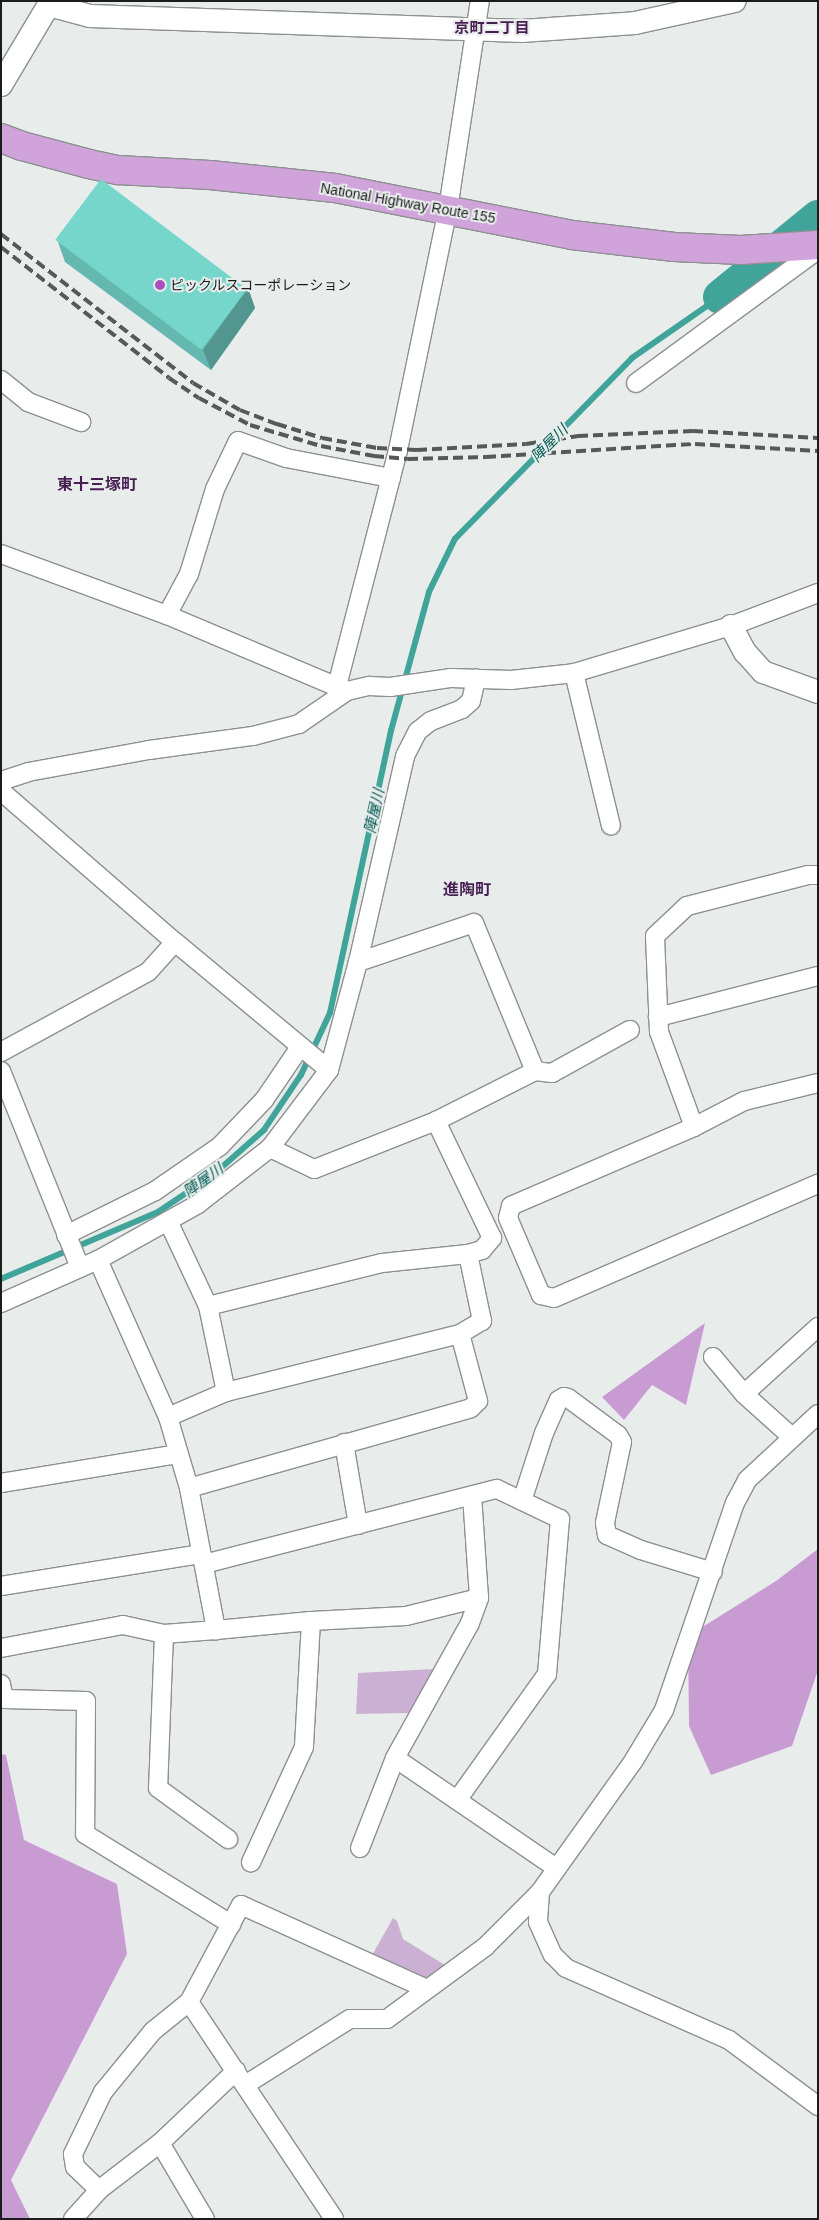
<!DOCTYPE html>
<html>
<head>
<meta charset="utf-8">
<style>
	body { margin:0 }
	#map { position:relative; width:819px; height:2220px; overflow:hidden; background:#e8edec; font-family:Helvetica,"Noto Sans JP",sans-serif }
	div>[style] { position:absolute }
	.green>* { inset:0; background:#ccb0d3 }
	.forest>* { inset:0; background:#c89bd3 }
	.stream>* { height:5.5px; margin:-2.75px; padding:0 2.75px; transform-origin:2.75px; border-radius:2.75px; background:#40a49a }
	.river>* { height:34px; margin:-17px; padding:0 17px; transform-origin:17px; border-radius:17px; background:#40a49a }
	.roads { filter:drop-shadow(1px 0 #8c9090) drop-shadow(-1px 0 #8c9090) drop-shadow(0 1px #8c9090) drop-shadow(0 -1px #8c9090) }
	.minor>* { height:18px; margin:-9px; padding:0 9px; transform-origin:9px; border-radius:9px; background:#fff }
	.tertiary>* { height:22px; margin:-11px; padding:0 11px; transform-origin:11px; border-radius:11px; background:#fff }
	.trunk>* { height:28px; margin:-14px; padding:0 14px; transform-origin:14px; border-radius:14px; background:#d0a4da }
	.rail>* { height:4px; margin-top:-2px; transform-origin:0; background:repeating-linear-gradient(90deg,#565958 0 10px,transparent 0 15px) }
	.wall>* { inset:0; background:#65b8af }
	.shaded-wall>* { inset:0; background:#53968f }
	.building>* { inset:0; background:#76d6cc; transform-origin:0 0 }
	.dots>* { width:14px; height:14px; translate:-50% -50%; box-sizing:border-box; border:2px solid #e8edec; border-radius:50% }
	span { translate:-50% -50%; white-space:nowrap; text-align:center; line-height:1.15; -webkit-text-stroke:4px #e8edec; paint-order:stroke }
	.street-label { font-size:14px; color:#1b1d1c }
	.poi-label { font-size:14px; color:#1b1d1c }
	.left { translate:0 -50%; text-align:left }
	.neighbourhood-label { font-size:15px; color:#481e52; font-weight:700 }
	.water-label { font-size:15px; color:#035c55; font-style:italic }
	.quarter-label { font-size:16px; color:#481e52; font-weight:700 }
	.frame { position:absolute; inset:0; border:2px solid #1b1d1c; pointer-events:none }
</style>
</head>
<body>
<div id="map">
	<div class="green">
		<i style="clip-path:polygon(435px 1669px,410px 1713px,356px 1714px,358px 1673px)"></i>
		<i style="clip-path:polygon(393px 1918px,397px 1921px,403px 1939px,448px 1967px,425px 1986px,371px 1957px)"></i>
	</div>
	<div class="forest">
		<i style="clip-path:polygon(705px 1323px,686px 1405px,652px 1385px,624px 1420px,602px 1397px)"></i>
		<i style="clip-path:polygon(818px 1549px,818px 1670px,792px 1746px,711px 1775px,689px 1726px,688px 1636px,776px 1581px)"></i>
		<i style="clip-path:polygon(1px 1754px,6px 1755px,24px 1840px,117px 1884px,127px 1954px,11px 2180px,30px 2219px,1px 2219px)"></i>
	</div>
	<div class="stream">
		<i style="left:1px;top:1279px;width:171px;rotate:-23.1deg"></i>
		<i style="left:158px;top:1212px;width:66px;rotate:-33.9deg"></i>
		<i style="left:213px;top:1175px;width:68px;rotate:-41.4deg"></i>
		<i style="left:264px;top:1130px;width:66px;rotate:-56.1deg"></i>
		<i style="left:301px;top:1075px;width:68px;rotate:-64.9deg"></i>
		<i style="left:330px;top:1013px;width:289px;rotate:-77.8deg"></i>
		<i style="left:391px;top:731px;width:144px;rotate:-74.7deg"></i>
		<i style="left:429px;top:592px;width:59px;rotate:-63.9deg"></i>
		<i style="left:455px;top:539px;width:253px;rotate:-45.6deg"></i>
		<i style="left:632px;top:358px;width:107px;rotate:-34.7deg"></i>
	</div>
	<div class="river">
		<i style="left:720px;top:297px;width:127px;rotate:-39.2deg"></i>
	</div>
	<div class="roads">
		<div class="minor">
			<i style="left:1px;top:380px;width:35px;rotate:39deg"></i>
			<i style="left:28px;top:402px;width:57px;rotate:20.7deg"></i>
			<i style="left:636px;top:383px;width:225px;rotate:-36.2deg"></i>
			<i style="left:1px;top:554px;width:177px;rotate:20.2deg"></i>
			<i style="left:167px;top:615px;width:195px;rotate:22.9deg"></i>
			<i style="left:167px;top:615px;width:47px;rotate:-61.8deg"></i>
			<i style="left:189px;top:574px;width:89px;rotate:-73deg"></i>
			<i style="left:215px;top:489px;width:53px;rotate:-64.4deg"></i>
			<i style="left:238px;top:441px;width:51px;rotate:19.5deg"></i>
			<i style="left:286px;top:458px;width:107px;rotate:10.8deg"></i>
			<i style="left:574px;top:673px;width:157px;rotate:76.4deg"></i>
			<i style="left:337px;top:686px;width:244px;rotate:-75.5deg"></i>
			<i style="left:398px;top:450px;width:246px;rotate:-78.3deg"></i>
			<i style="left:448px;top:209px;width:210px;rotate:-81.3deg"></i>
			<i style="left:1px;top:781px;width:28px;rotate:-18deg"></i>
			<i style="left:28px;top:772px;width:123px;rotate:-10.3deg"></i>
			<i style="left:149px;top:750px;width:105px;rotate:-7.7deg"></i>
			<i style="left:253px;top:736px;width:48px;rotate:-14.6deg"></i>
			<i style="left:299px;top:724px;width:58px;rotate:-34.5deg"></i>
			<i style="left:347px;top:691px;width:23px;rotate:-13deg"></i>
			<i style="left:369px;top:686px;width:21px;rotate:3deg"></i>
			<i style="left:390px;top:687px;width:62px;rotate:-8.4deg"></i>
			<i style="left:451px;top:678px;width:60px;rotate:1.9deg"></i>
			<i style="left:511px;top:680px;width:63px;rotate:-6.3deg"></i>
			<i style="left:574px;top:673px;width:164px;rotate:-16.7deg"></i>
			<i style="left:731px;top:626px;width:93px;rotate:-20.8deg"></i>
			<i style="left:1px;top:791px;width:230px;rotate:41deg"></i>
			<i style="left:175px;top:942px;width:200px;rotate:39.7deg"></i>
			<i style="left:358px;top:962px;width:122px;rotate:-18.6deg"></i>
			<i style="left:474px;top:923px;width:160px;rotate:67.6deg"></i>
			<i style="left:658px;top:1017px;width:165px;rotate:-14.4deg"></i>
			<i style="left:1px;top:1052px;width:167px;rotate:-28.6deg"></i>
			<i style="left:148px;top:972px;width:40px;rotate:-48deg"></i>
			<i style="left:1px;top:1071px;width:212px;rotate:68.1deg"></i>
			<i style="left:818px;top:1083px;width:76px;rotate:166.3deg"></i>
			<i style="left:744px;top:1101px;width:56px;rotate:152.5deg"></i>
			<i style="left:694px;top:1127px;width:199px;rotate:156.7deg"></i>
			<i style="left:511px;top:1206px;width:12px;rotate:104deg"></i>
			<i style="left:508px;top:1218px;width:84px;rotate:66.8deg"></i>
			<i style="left:541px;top:1295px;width:13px;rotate:13deg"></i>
			<i style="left:554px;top:1298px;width:288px;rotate:-23.4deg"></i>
			<i style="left:436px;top:1121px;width:111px;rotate:-26.8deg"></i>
			<i style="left:535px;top:1071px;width:17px;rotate:7deg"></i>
			<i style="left:552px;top:1073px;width:89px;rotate:-28.9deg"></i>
			<i style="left:694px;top:1127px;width:101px;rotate:-110.2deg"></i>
			<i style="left:659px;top:1032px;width:96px;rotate:-92.4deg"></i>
			<i style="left:655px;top:936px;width:44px;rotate:-43.2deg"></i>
			<i style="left:687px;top:906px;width:125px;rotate:-14.4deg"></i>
			<i style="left:808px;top:875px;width:10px"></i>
			<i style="left:168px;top:1221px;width:94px;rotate:64.8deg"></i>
			<i style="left:208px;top:1306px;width:88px;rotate:78.2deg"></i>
			<i style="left:66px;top:1235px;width:99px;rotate:-26.3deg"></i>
			<i style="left:155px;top:1191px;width:79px;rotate:-34.7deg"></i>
			<i style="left:220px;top:1146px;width:64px;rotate:-46.3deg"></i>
			<i style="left:264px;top:1100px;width:64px;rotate:-55.8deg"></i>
			<i style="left:98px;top:1260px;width:172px;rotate:66deg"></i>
			<i style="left:168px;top:1417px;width:74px;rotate:73.5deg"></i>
			<i style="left:189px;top:1488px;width:145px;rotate:79.2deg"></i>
			<i style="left:216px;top:1630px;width:95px;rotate:-5.4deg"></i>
			<i style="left:311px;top:1621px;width:126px;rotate:93.2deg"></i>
			<i style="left:304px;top:1747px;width:127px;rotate:114.7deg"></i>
			<i style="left:1px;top:1303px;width:106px;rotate:-23.9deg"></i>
			<i style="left:98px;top:1260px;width:115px;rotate:-29.2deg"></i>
			<i style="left:198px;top:1204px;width:91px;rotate:-37.9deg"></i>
			<i style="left:270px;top:1148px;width:98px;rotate:-52.9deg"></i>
			<i style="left:329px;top:1070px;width:112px;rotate:-75deg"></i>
			<i style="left:358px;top:962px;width:211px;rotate:-77.1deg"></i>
			<i style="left:405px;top:756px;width:28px;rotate:-63deg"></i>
			<i style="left:418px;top:731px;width:16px;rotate:-38deg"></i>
			<i style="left:431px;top:721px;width:33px;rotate:-21deg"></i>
			<i style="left:462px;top:709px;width:12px;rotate:-42deg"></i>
			<i style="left:471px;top:701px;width:23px;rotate:-77deg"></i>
			<i style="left:208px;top:1306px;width:179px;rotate:-13.9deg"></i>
			<i style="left:382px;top:1263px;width:86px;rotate:-6deg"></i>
			<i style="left:713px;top:1357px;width:48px;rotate:50deg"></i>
			<i style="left:744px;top:1394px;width:64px;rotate:41.9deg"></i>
			<i style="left:744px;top:1394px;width:100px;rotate:-42.2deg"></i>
			<i style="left:168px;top:1417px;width:63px;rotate:-23.3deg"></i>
			<i style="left:226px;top:1392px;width:241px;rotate:-13.9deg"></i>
			<i style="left:460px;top:1334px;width:26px;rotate:-31deg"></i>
			<i style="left:482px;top:1321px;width:68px;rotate:-101.8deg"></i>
			<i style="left:468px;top:1254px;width:15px;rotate:-16deg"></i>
			<i style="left:482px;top:1250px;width:16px;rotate:-50deg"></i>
			<i style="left:492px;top:1238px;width:130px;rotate:-115.6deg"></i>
			<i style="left:436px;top:1121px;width:131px;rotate:158.5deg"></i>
			<i style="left:314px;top:1169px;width:49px;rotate:-154.5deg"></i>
			<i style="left:344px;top:1443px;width:83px;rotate:80.3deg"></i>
			<i style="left:1px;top:1483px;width:180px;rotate:-9.3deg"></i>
			<i style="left:189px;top:1488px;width:293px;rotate:-15.8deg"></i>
			<i style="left:471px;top:1408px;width:10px;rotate:-45deg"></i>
			<i style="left:478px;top:1401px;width:69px;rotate:-105deg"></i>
			<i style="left:522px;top:1501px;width:71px;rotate:-72.1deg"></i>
			<i style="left:544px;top:1433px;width:36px;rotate:-66deg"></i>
			<i style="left:559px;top:1400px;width:6px;rotate:-31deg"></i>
			<i style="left:564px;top:1397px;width:4px;rotate:14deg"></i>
			<i style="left:568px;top:1398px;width:62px;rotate:36.5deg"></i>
			<i style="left:618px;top:1435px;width:8px;rotate:60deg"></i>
			<i style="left:622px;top:1442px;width:83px;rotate:101.9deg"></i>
			<i style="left:605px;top:1523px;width:12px;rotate:81deg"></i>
			<i style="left:607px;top:1535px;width:37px;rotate:24deg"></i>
			<i style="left:641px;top:1550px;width:75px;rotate:17deg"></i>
			<i style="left:204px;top:1564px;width:302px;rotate:-14.4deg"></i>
			<i style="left:497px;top:1489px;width:70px;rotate:25.5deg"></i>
			<i style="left:560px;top:1519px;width:156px;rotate:94.8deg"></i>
			<i style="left:547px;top:1674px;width:155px;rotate:125.5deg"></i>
			<i style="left:1px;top:1586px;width:203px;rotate:-9.1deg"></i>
			<i style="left:311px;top:1621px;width:95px;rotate:-3deg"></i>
			<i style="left:406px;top:1616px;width:75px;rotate:-13.9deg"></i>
			<i style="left:164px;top:1634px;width:154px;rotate:92.2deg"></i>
			<i style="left:158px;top:1788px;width:87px;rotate:36.1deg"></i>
			<i style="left:1px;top:1648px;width:124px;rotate:-10.7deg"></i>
			<i style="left:123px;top:1625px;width:42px;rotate:12.4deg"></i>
			<i style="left:164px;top:1634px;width:52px;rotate:-4.4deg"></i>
			<i style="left:1px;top:1684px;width:15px;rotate:79deg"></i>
			<i style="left:4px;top:1699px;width:82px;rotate:1.4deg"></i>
			<i style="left:86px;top:1701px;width:133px;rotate:90.4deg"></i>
			<i style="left:85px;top:1834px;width:172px;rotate:31.7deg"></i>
			<i style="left:395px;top:1758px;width:195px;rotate:34.3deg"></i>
			<i style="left:360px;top:1848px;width:97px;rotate:-68.7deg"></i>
			<i style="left:395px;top:1758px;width:154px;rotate:-60.9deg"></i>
			<i style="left:470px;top:1623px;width:27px;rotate:-70deg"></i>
			<i style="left:479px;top:1598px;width:102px;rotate:-93.9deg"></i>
			<i style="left:540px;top:1892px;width:30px;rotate:94deg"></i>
			<i style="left:538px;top:1922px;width:36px;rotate:66deg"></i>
			<i style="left:553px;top:1955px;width:18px;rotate:45deg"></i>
			<i style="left:566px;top:1968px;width:178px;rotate:23.8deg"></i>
			<i style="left:729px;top:2040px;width:111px;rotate:36.6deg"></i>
			<i style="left:189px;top:2002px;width:261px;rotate:56.2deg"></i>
			<i style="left:245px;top:2085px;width:124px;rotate:-32.2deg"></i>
			<i style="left:350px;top:2019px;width:37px"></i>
			<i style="left:387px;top:2019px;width:122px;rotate:-36.3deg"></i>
			<i style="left:485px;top:1947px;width:78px;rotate:-45deg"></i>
			<i style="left:540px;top:1892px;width:162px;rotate:-54.5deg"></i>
			<i style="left:634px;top:1760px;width:58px;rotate:-59deg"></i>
			<i style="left:664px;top:1710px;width:219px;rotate:-71.1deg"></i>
			<i style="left:735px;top:1503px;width:26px;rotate:-62deg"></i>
			<i style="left:747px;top:1480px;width:97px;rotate:-42.9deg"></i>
			<i style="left:160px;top:2143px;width:105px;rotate:-43.5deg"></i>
			<i style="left:73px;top:2219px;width:39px;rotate:-48deg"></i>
			<i style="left:205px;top:2219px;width:88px;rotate:-120.6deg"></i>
			<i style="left:160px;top:2143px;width:77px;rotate:142.4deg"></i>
			<i style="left:99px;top:2190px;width:33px;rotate:-136deg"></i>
			<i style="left:75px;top:2167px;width:13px;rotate:-99deg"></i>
			<i style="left:73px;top:2154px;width:69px;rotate:-64.2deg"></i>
			<i style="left:103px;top:2092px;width:79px;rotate:-50.7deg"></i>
			<i style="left:153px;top:2031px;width:46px;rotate:-38.9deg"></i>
			<i style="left:189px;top:2002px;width:110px;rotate:-61.8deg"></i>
			<i style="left:241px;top:1905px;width:204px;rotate:24.3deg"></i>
		</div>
		<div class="tertiary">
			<i style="left:49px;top:5px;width:42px;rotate:15deg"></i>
			<i style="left:90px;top:16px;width:432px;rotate:2deg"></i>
			<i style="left:522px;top:31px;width:113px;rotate:-4deg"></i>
			<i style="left:635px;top:23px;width:102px;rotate:-12.4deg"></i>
			<i style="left:1px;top:85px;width:98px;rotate:-59.2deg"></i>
			<i style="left:731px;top:626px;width:30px;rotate:62deg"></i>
			<i style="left:745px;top:652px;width:27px;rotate:48deg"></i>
			<i style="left:763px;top:672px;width:59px;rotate:20deg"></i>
		</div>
		<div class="trunk">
			<i style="left:1px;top:138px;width:22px;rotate:21deg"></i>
			<i style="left:22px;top:146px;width:69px;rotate:15deg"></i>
			<i style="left:89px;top:164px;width:30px;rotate:12deg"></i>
			<i style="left:118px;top:170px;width:92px;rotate:3.1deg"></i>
			<i style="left:210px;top:175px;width:126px;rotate:5.9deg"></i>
			<i style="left:335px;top:188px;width:242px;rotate:11.2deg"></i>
			<i style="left:572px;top:235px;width:103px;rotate:6.7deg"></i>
			<i style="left:674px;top:247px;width:67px;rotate:2.6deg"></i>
			<i style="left:741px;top:250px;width:77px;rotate:-3.7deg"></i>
		</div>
	</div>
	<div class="rail">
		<i style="left:1px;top:234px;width:243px;rotate:37.8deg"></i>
		<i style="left:193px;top:383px;width:54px;rotate:29.9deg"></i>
		<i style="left:240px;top:410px;width:40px;rotate:21deg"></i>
		<i style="left:277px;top:424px;width:47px;rotate:17.3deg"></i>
		<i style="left:322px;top:438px;width:56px;rotate:10.3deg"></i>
		<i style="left:377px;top:448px;width:40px;rotate:2.9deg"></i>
		<i style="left:417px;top:450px;width:109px;rotate:-3.2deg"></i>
		<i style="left:526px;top:444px;width:53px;rotate:-8.7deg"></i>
		<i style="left:578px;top:436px;width:115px;rotate:-2.5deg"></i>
		<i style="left:693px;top:431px;width:125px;rotate:3.2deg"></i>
		<i style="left:1px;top:247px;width:213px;rotate:37.9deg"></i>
		<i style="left:169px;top:378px;width:36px;rotate:34deg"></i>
		<i style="left:199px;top:398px;width:58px;rotate:27.9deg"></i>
		<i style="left:250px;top:425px;width:74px;rotate:16.5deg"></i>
		<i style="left:321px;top:446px;width:54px;rotate:10.7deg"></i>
		<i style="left:374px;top:456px;width:34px;rotate:5deg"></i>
		<i style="left:408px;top:459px;width:78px;rotate:-1.5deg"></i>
		<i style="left:486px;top:457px;width:209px;rotate:-3.6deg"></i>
		<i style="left:695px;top:444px;width:123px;rotate:3.3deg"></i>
	</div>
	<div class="wall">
		<i style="clip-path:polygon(58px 242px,248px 288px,255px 308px,211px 370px,65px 262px)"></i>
	</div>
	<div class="shaded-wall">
		<i style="clip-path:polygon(248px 288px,255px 308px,211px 370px,203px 350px)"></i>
	</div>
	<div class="building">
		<i style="left:101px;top:179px;width:183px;height:76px;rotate:37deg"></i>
	</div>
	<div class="dots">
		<i style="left:160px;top:285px;background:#a850bd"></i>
	</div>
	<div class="street-label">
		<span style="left:408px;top:203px;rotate:10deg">National Highway Route 155</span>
	</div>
	<div class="poi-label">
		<span class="left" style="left:170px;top:285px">ピックルスコーポレーション</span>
	</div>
	<div class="neighbourhood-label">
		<span style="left:492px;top:28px">京町二丁目</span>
	</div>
	<div class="water-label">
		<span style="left:549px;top:443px;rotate:-45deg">陣屋川</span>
		<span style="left:374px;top:811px;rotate:-78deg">陣屋川</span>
		<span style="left:203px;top:1180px;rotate:-36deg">陣屋川</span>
	</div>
	<div class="quarter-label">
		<span style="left:97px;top:485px">東十三塚町</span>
		<span style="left:467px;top:890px">進陶町</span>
	</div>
	<div class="frame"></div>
</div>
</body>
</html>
